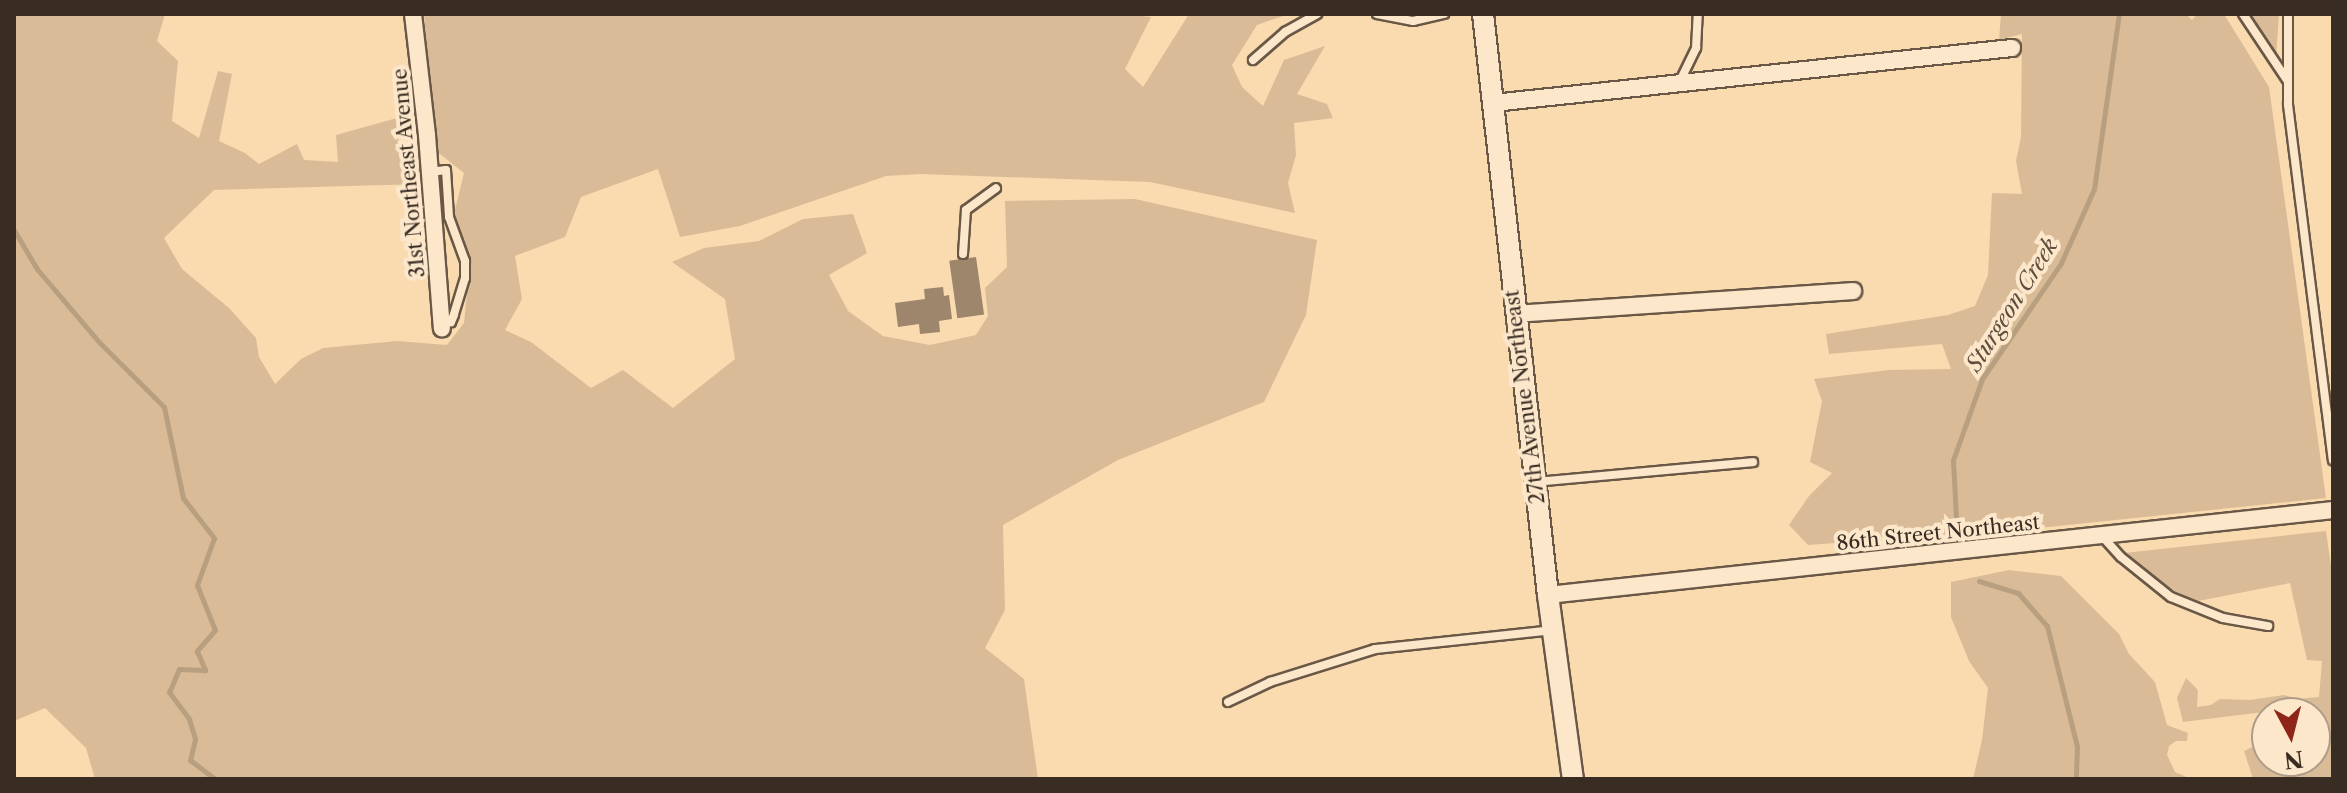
<!DOCTYPE html>
<html>
<head>
<meta charset="utf-8">
<style>
	body { margin:0 }
	#map { position:relative; width:2347px; height:793px; overflow:hidden; background:#fadaaf; font-family:"Libre Caslon Text",serif }
	div>[style] { position:absolute }
	.green>* { inset:0; background:#d9bc97 }
	.stream>* { height:5px; margin:-2.5px; padding:0 2.5px; transform-origin:2.5px; border-radius:2.5px; background:#b89f7f }
	.building>* { inset:0; background:#9d866c; transform-origin:0 0 }
	.roads { filter:drop-shadow(2px 0 #695846) drop-shadow(-2px 0 #695846) drop-shadow(0 2px #695846) drop-shadow(0 -2px #695846) }
	.service>* { height:8px; margin:-4px; padding:0 4px; transform-origin:4px; border-radius:4px; background:#fce7cb }
	.minor>* { height:16px; margin:-8px; padding:0 8px; transform-origin:8px; border-radius:8px; background:#fce7cb }
	.tertiary>* { height:20px; margin:-10px; padding:0 10px; transform-origin:10px; border-radius:10px; background:#fce7cb }
	span { translate:-50% -50%; white-space:nowrap; text-align:center; line-height:1.15; -webkit-text-stroke:8px #fce7cb; paint-order:stroke }
	.street-label { font-size:20px; color:#392c23 }
	.water-label { font-size:22px; color:#5f4e3f; font-style:italic }
	.frame { position:absolute; inset:0; border:16px solid #392c23; pointer-events:none }
	.north { position:absolute; left:2251px; top:697px; width:80px; height:80px; box-sizing:border-box; background:#fce7cb; border:2px solid #ae9c88; border-radius:50%; rotate:173deg; font-size:22px; font-weight:700; line-height:32px; text-align:center; color:#392c23 }
	.north::after { content:''; display:block; margin:auto; width:28px; height:36px; background:#8f2418; clip-path:polygon(50% 0,100% 100%,50% 72%,0 100%) }
</style>
</head>
<body>
<div id="map">
	<div class="green">
		<i style="clip-path:polygon(14px 14px,165px 14px,157px 41px,178px 61px,172px 121px,199px 138px,218px 71px,232px 74px,219px 141px,245px 153px,259px 164px,297px 144px,304px 160px,338px 162px,336px 135px,397px 118px,400px 149px,420px 157px,420px 184px,214px 190px,164px 238px,182px 269px,229px 308px,256px 338px,259px 357px,275px 384px,301px 359px,323px 348px,397px 341px,447px 345px,464px 323px,470px 264px,454px 214px,464px 173px,435px 150px,424px 14px,1126px 14px,1151px 17px,1125px 69px,1143px 87px,1189px 14px,1289px 14px,1257px 25px,1232px 65px,1242px 87px,1263px 106px,1284px 60px,1325px 46px,1297px 94px,1327px 104px,1333px 118px,1294px 123px,1296px 155px,1288px 183px,1295px 213px,1150px 182px,921px 174px,886px 176px,740px 226px,680px 237px,658px 169px,581px 197px,565px 237px,515px 256px,522px 299px,505px 330px,531px 342px,591px 388px,623px 370px,673px 408px,735px 359px,725px 299px,672px 262px,704px 248px,759px 241px,803px 219px,853px 214px,867px 253px,829px 275px,848px 311px,883px 336px,930px 345px,976px 335px,988px 316px,985px 288px,1007px 267px,1005px 201px,1135px 199px,1317px 240px,1306px 315px,1264px 402px,1118px 460px,1003px 525px,1005px 610px,985px 648px,1024px 679px,1038px 779px,95px 779px,86px 748px,45px 708px,14px 721px)"></i>
		<i style="clip-path:polygon(2001px 14px,2186px 14px,2192px 20px,2197px 14px,2224px 14px,2269px 87px,2326px 498px,2030px 529px,1808px 545px,1789px 525px,1809px 496px,1832px 473px,1810px 462px,1822px 401px,1814px 379px,1889px 370px,1951px 369px,1942px 344px,1829px 354px,1826px 334px,1948px 315px,1975px 306px,1988px 275px,1992px 193px,2022px 194px,2016px 161px,2021px 137px,2022px 34px,1999px 40px)"></i>
		<i style="clip-path:polygon(2250px 14px,2279px 14px,2276px 59px)"></i>
		<i style="clip-path:polygon(2326px 531px,2333px 580px,2333px 779px,2253px 779px,2244px 751px,2267px 740px,2267px 761px,2315px 761px,2315px 713px,2272px 711px,2183px 722px,2177px 698px,2186px 678px,2198px 690px,2197px 707px,2211px 705px,2220px 699px,2250px 700px,2284px 695px,2297px 699px,2319px 697px,2322px 661px,2307px 660px,2290px 583px,2193px 602px,2151px 576px,2124px 553px)"></i>
		<i style="clip-path:polygon(2009px 570px,2061px 576px,2119px 634px,2129px 654px,2155px 682px,2167px 725px,2188px 733px,2187px 741px,2176px 741px,2169px 746px,2167px 755px,2175px 772px,2191px 779px,1973px 779px,1982px 740px,1988px 688px,1969px 661px,1951px 617px,1951px 582px)"></i>
	</div>
	<div class="stream">
		<i style="left:14px;top:230px;width:45px;rotate:59.5deg"></i>
		<i style="left:37px;top:269px;width:96px;rotate:49.7deg"></i>
		<i style="left:99px;top:342px;width:92px;rotate:45deg"></i>
		<i style="left:164px;top:407px;width:93px;rotate:78.2deg"></i>
		<i style="left:183px;top:498px;width:51px;rotate:52.2deg"></i>
		<i style="left:214px;top:538px;width:50px;rotate:109.9deg"></i>
		<i style="left:197px;top:585px;width:48px;rotate:68.2deg"></i>
		<i style="left:215px;top:630px;width:28px;rotate:131deg"></i>
		<i style="left:197px;top:651px;width:21px;rotate:67deg"></i>
		<i style="left:205px;top:670px;width:26px;rotate:-178deg"></i>
		<i style="left:179px;top:669px;width:25px;rotate:113deg"></i>
		<i style="left:169px;top:692px;width:34px;rotate:53deg"></i>
		<i style="left:189px;top:719px;width:21px;rotate:73deg"></i>
		<i style="left:195px;top:739px;width:22px;rotate:103deg"></i>
		<i style="left:190px;top:760px;width:31px;rotate:37deg"></i>
		<i style="left:1956px;top:518px;width:58px;rotate:-93deg"></i>
		<i style="left:1953px;top:460px;width:86px;rotate:-70.3deg"></i>
		<i style="left:1982px;top:379px;width:140px;rotate:-55.7deg"></i>
		<i style="left:2061px;top:263px;width:81px;rotate:-66deg"></i>
		<i style="left:2094px;top:189px;width:177px;rotate:-81.9deg"></i>
		<i style="left:1979px;top:581px;width:41px;rotate:17.1deg"></i>
		<i style="left:2018px;top:593px;width:44px;rotate:48.7deg"></i>
		<i style="left:2047px;top:626px;width:124px;rotate:76deg"></i>
		<i style="left:2077px;top:746px;width:33px;rotate:92deg"></i>
	</div>
	<div class="building">
		<i style="left:976px;top:257px;width:58px;height:27px;rotate:82deg"></i>
		<i style="clip-path:polygon(943px 287px,944px 296px,949px 295px,952px 319px,939px 321px,940px 332px,920px 334px,919px 324px,898px 327px,895px 303px,925px 299px,924px 289px)"></i>
	</div>
	<div class="roads">
		<div class="service">
			<i style="left:1377px;top:14px;width:37px;rotate:11deg"></i>
			<i style="left:1413px;top:21px;width:32px;rotate:-13deg"></i>
			<i style="left:2243px;top:14px;width:79px;rotate:56.3deg"></i>
			<i style="left:2288px;top:14px;width:91px;rotate:90deg"></i>
			<i style="left:2288px;top:105px;width:358px;rotate:82.8deg"></i>
			<i style="left:1253px;top:60px;width:43px;rotate:-41.2deg"></i>
			<i style="left:1285px;top:32px;width:37px;rotate:-29deg"></i>
			<i style="left:1680px;top:81px;width:37px;rotate:-64deg"></i>
			<i style="left:1696px;top:48px;width:34px;rotate:-87deg"></i>
			<i style="left:430px;top:172px;width:16px;rotate:-7deg"></i>
			<i style="left:446px;top:170px;width:47px;rotate:86.3deg"></i>
			<i style="left:449px;top:217px;width:47px;rotate:70deg"></i>
			<i style="left:465px;top:261px;width:17px;rotate:90deg"></i>
			<i style="left:465px;top:278px;width:39px;rotate:107deg"></i>
			<i style="left:454px;top:315px;width:8px;rotate:113deg"></i>
			<i style="left:451px;top:322px;width:9px;rotate:174deg"></i>
			<i style="left:963px;top:254px;width:44px;rotate:-86.1deg"></i>
			<i style="left:966px;top:210px;width:37px;rotate:-36deg"></i>
			<i style="left:1535px;top:482px;width:219px;rotate:-5.2deg"></i>
			<i style="left:2102px;top:536px;width:28px;rotate:48deg"></i>
			<i style="left:2121px;top:557px;width:64px;rotate:38.7deg"></i>
			<i style="left:2171px;top:597px;width:56px;rotate:22deg"></i>
			<i style="left:2223px;top:618px;width:46px;rotate:10.1deg"></i>
			<i style="left:1228px;top:702px;width:47px;rotate:-25.5deg"></i>
			<i style="left:1270px;top:682px;width:110px;rotate:-17.4deg"></i>
			<i style="left:1375px;top:649px;width:178px;rotate:-6.1deg"></i>
		</div>
		<div class="minor">
			<i style="left:413px;top:14px;width:122px;rotate:83.4deg"></i>
			<i style="left:427px;top:135px;width:194px;rotate:85.6deg"></i>
			<i style="left:1493px;top:103px;width:522px;rotate:-6.05deg"></i>
			<i style="left:1515px;top:314px;width:339px;rotate:-3.9deg"></i>
			<i style="left:1548px;top:595px;width:790px;rotate:-6.18deg"></i>
		</div>
		<div class="tertiary">
			<i style="left:1483px;top:14px;width:585px;rotate:83.62deg"></i>
			<i style="left:1548px;top:595px;width:186px;rotate:82.3deg"></i>
		</div>
	</div>
	<div class="street-label">
		<span style="left:409px;top:173px;rotate:-95deg">31st Northeast Avenue</span>
		<span style="left:1525px;top:397px;rotate:-97deg">27th Avenue Northeast</span>
		<span style="left:1938px;top:533px;rotate:-6deg">86th Street Northeast</span>
	</div>
	<div class="water-label">
		<span style="left:2012px;top:305px;rotate:-58deg">Sturgeon Creek</span>
	</div>
	<div class="frame"></div>
	<div class="north">N</div>
</div>
</body>
</html>
